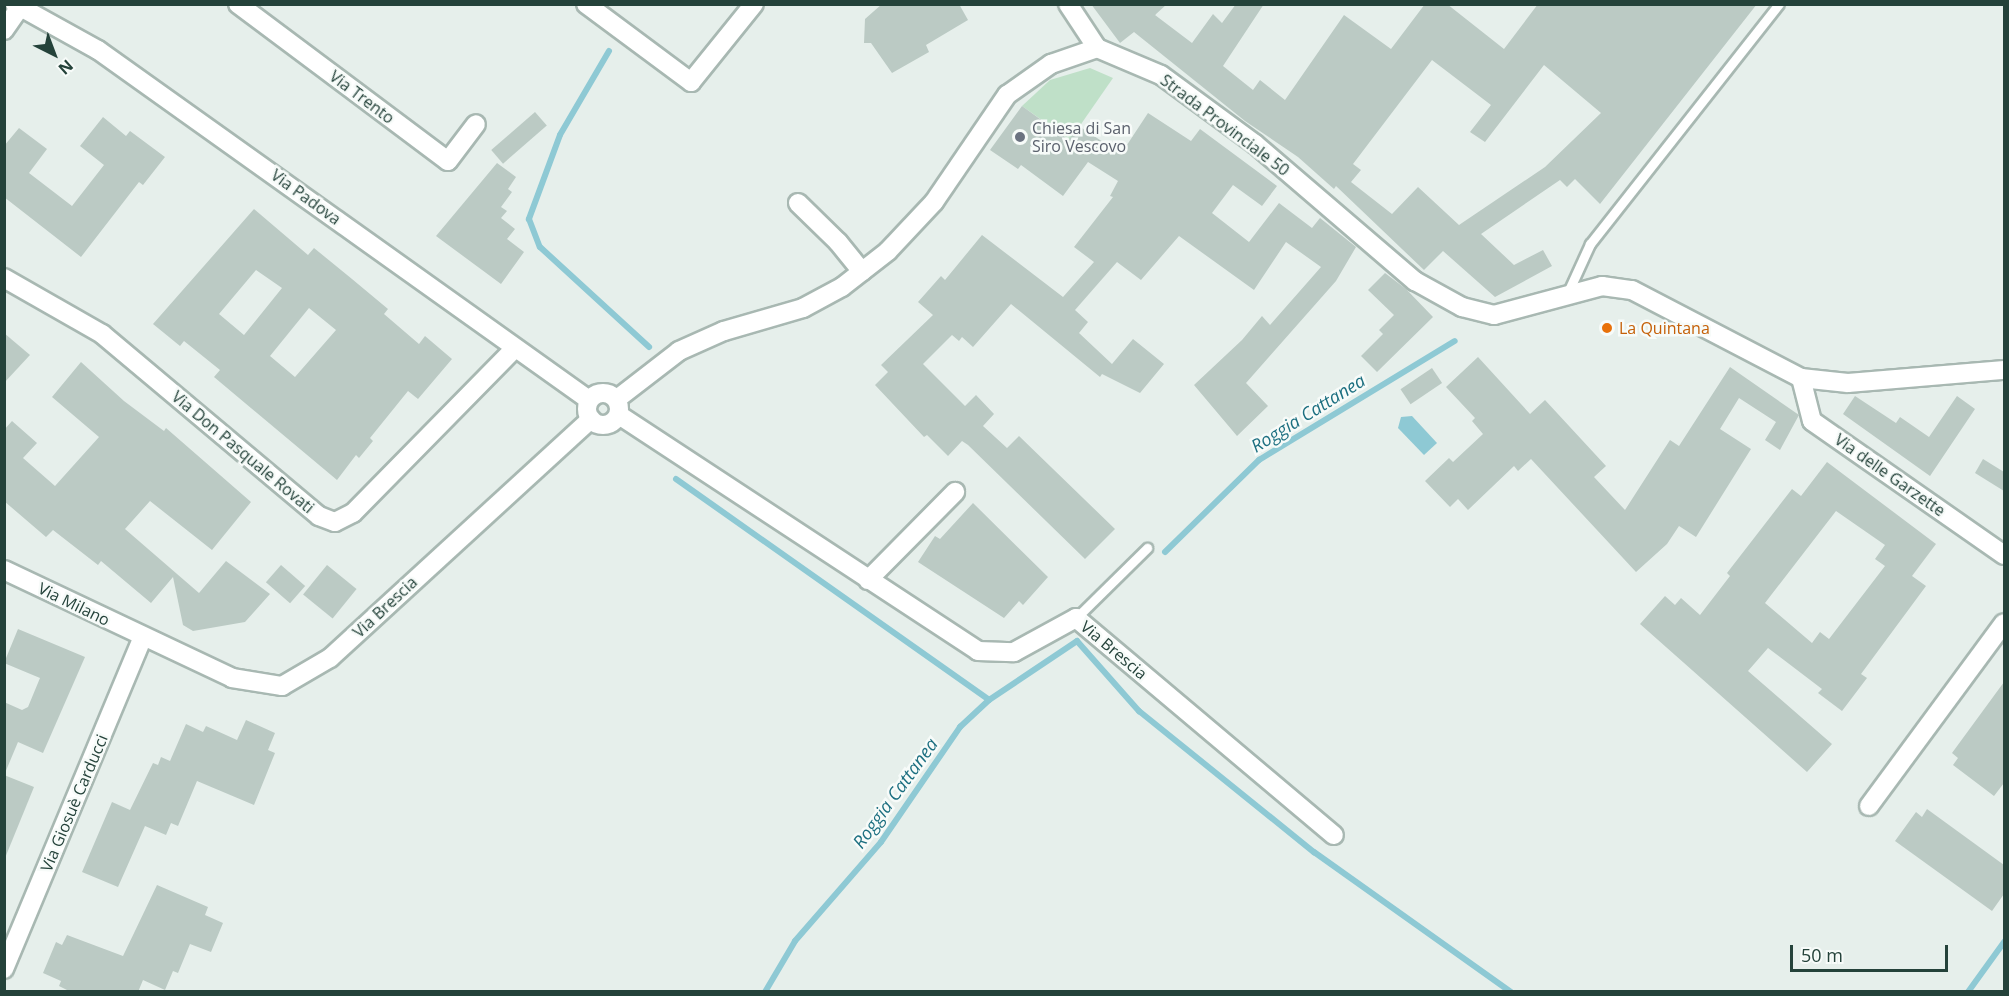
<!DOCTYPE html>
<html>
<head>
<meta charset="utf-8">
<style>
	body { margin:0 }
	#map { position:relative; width:2009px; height:996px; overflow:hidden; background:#e6efeb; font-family:"Open Sans",sans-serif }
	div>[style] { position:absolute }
	.green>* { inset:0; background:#bfe0c8 }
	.water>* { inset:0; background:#8ec9d4 }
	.stream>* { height:6px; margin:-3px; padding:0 3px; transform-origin:3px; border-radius:3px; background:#8ec9d4 }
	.building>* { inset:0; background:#bbcac4; transform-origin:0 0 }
	.roads { filter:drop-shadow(2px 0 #a8b8b2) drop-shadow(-2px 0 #a8b8b2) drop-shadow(0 2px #a8b8b2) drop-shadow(0 -2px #a8b8b2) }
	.lane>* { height:9px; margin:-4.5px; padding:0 4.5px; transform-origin:4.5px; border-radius:4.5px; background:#fff }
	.street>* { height:18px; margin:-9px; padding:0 9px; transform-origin:9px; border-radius:9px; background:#fff }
	.secondary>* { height:18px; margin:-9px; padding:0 9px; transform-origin:9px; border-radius:9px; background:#fff }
	.secondary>.ring { margin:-9px; padding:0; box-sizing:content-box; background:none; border:18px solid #fff; border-radius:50% }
	.dots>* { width:16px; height:16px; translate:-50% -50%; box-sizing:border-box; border:3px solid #f7fbf9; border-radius:50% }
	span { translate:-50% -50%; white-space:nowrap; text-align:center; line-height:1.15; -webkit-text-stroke:5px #f7fbf9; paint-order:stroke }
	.street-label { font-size:16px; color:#24423a }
	.worship-label { font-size:16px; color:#5b616d }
	.left { translate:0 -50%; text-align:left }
	.food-label { font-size:16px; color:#c56008 }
	.water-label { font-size:18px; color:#1c6f80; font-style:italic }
	.frame { position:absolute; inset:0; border:6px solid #24423a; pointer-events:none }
	.north { position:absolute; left:24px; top:24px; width:60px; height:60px; -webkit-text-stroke:4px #f7fbf9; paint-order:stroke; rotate:138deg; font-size:16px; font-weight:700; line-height:24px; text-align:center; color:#24423a }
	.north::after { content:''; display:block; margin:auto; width:21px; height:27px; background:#24423a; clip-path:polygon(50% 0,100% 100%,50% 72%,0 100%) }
	.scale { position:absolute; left:1790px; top:945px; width:158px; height:27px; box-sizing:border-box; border:3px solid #24423a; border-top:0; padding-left:8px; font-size:18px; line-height:21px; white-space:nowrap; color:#24423a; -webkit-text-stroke:4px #f7fbf9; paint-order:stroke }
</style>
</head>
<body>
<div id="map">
	<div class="green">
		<i style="clip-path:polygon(1090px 68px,1113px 78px,1070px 140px,1022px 106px,1050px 80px)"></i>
	</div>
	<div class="water">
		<i style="clip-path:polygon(1412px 416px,1437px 443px,1424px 455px,1398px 428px,1401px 417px)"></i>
	</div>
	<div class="stream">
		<i style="left:609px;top:51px;width:97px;rotate:120.3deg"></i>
		<i style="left:560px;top:135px;width:90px;rotate:110.3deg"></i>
		<i style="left:529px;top:219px;width:30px;rotate:69deg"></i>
		<i style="left:540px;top:247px;width:148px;rotate:42.5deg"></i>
		<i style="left:676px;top:479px;width:383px;rotate:35.2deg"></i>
		<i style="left:1165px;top:552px;width:132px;rotate:-44.4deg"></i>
		<i style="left:1259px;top:460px;width:229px;rotate:-31.3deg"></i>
		<i style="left:765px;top:992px;width:59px;rotate:-59.5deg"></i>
		<i style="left:795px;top:941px;width:131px;rotate:-49deg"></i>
		<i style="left:881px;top:842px;width:140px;rotate:-55.5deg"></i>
		<i style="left:960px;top:727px;width:40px;rotate:-43deg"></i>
		<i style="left:989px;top:700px;width:106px;rotate:-33.8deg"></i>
		<i style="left:1077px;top:641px;width:94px;rotate:48.5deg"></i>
		<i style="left:1139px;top:711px;width:225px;rotate:38.9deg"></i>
		<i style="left:1314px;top:852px;width:242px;rotate:35.4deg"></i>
		<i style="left:1968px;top:992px;width:62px;rotate:-54.2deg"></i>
	</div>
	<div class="building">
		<i style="clip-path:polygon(882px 4px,959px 4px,968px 20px,926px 45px,929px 52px,892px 73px,871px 43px,864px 43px,865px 19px)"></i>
		<i style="clip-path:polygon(evenodd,1091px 4px,1167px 4px,1155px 15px,1192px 43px,1213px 14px,1222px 23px,1236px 4px,1264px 4px,1223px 66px,1253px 90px,1260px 80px,1285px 100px,1344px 15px,1391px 49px,1425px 4px,1447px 4px,1504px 49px,1538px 4px,1757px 4px,1600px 204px,1575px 179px,1567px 187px,1560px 180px,1481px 234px,1514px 265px,1543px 250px,1552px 266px,1495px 297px,1443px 251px,1424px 270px,1336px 186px,1334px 189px,1298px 157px,1245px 121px,1134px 32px,1120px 43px,1091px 4px,1432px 60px,1491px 105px,1470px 132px,1485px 142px,1544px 65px,1601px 113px,1545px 167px,1459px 225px,1418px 187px,1392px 214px,1351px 182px,1361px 170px,1353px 164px,1432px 60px)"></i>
		<i style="clip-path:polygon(1022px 106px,1069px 140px,1079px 126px,1121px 154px,1148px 113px,1191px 141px,1200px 129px,1277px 186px,1262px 206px,1233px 185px,1212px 213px,1249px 242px,1279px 203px,1312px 228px,1320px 218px,1356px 247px,1336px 281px,1246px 383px,1268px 406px,1237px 436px,1194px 385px,1242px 340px,1262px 316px,1270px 325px,1321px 267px,1286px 242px,1254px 290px,1179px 236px,1141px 280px,1117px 262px,1075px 310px,1088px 322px,1079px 333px,1112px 364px,1133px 339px,1164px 364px,1140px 393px,1102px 374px,1100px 377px,1011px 304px,973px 347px,962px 337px,959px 341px,952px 335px,923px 364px,965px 406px,976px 395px,994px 414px,983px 426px,1007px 448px,1019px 436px,1115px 529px,1085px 559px,968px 445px,962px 441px,948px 456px,927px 435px,924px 437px,875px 385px,888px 372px,881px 365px,933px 315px,918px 302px,941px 276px,945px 280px,982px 235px,1063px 297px,1094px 262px,1074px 247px,1113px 197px,1110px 196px,1118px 181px,1088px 162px,1063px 196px,1021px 165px,1018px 169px,990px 150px)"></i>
		<i style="left:535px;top:112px;width:18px;height:58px;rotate:49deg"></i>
		<i style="clip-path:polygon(103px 117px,126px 136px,130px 131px,165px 157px,143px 185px,139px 182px,81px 257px,4px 197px,4px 146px,19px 128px,47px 149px,29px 173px,72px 206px,104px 165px,80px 146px)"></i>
		<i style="clip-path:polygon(497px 163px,516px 177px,508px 189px,512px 192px,501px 207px,507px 211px,501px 218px,515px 229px,507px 239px,524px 252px,501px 284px,436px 236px)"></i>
		<i style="clip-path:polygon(evenodd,254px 209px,308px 255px,314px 248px,352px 279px,388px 309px,384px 314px,419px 344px,425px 336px,452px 359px,418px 399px,408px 391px,370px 438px,373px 441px,359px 458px,356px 455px,337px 480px,214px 377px,220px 370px,184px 341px,180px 346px,153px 324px,254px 209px,256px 270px,282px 288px,244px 335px,219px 314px,256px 270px,254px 209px,309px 308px,336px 330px,295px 377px,270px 356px,309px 308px)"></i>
		<i style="clip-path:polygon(1385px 273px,1406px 289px,1433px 317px,1377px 372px,1361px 356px,1383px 334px,1379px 330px,1394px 315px,1368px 290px)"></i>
		<i style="clip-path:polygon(4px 333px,30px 355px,4px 383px)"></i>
		<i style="clip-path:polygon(1478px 357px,1530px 414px,1545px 400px,1606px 466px,1594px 477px,1625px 510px,1670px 440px,1679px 446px,1730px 367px,1799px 415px,1780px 450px,1765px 440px,1776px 422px,1739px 398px,1720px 429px,1751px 449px,1696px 537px,1679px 526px,1667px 544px,1636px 572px,1531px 459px,1518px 471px,1514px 466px,1468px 510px,1458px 499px,1450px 507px,1425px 481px,1449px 458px,1453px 462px,1483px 434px,1472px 421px,1475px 418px,1446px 387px)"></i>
		<i style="clip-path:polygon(81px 362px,124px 401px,164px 431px,166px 428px,251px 502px,212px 550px,150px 501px,125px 529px,199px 593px,226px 561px,270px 594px,245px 622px,193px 631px,183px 625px,173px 577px,151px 603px,101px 561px,98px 565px,53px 530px,46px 537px,4px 501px,4px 430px,12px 421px,37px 443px,23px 458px,55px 486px,99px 437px,52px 397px)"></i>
		<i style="left:1432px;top:368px;width:18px;height:38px;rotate:56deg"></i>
		<i style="clip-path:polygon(1855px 396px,1896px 423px,1900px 417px,1929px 437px,1957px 396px,1975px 409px,1930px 476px,1843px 414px)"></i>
		<i style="clip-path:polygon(1983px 459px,2004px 472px,2004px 491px,1975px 473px)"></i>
		<i style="clip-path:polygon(evenodd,1827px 462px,1936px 544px,1912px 576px,1926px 586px,1861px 674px,1867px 678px,1842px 711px,1818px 693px,1822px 689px,1768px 648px,1748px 671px,1832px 744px,1807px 772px,1640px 624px,1665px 596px,1675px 605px,1681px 598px,1700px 615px,1730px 576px,1727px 573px,1792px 489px,1801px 496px,1827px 462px,1836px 511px,1885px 545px,1875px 559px,1885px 566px,1829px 639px,1820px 632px,1812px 643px,1765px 603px,1836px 511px)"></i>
		<i style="clip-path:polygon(973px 503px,1048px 577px,1023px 605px,1019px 601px,1004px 618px,918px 562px,935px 536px,940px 539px)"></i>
		<i style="left:281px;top:565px;width:32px;height:23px;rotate:41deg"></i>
		<i style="left:327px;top:565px;width:38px;height:38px;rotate:39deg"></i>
		<i style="clip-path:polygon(18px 629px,85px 657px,43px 753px,18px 742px,5px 773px,4px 702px,22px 710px,28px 707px,40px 678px,4px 663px)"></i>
		<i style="clip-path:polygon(2004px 682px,2004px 783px,1994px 796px,1953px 765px,1958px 758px,1952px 753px)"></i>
		<i style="clip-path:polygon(246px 720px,275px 733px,268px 750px,275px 753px,254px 805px,197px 781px,178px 826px,171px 823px,166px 835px,145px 826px,118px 887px,82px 872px,112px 802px,130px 810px,153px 763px,158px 765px,161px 757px,170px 761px,186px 724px,203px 732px,206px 726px,237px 740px)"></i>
		<i style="clip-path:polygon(4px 775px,34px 787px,5px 858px,4px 858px)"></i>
		<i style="clip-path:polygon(1927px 809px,2004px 865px,2004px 894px,1992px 911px,1895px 841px,1916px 812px,1922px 817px)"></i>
		<i style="clip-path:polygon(157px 885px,208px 907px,205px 915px,223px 923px,211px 952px,190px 944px,178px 973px,173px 971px,165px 990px,143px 980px,138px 992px,71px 992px,59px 986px,61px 981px,43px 973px,56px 942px,62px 945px,67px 935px,123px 956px)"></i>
	</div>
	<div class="roads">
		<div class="lane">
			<i style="left:1568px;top:292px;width:53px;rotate:-65.4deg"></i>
			<i style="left:1590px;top:244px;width:305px;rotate:-51.8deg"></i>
			<i style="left:1076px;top:618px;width:100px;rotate:-44.6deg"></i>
		</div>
		<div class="street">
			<i style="left:15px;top:4px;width:95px;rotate:29deg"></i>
			<i style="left:98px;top:50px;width:603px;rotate:35.48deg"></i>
			<i style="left:238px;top:4px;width:262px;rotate:36.8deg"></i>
			<i style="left:448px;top:161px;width:46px;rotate:-52.9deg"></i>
			<i style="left:586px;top:4px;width:131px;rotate:36.6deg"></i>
			<i style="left:691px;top:82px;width:100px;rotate:-51.1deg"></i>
			<i style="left:1068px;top:4px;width:53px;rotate:56.6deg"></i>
			<i style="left:4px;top:30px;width:32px;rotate:-55deg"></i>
			<i style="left:798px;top:203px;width:56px;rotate:44.3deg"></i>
			<i style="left:838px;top:242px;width:38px;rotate:51deg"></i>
			<i style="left:4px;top:278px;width:113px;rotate:29.7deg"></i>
			<i style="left:102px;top:334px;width:283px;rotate:40deg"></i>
			<i style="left:319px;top:516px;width:17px;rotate:21deg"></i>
			<i style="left:335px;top:522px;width:20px;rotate:-27deg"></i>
			<i style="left:353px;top:513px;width:231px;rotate:-45.5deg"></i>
			<i style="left:1801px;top:378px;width:44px;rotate:75.7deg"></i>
			<i style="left:1812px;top:421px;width:234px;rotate:34.9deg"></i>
			<i style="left:619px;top:415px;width:430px;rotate:33.3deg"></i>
			<i style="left:978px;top:651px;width:36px;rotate:2deg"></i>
			<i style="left:1014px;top:652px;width:71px;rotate:-28.7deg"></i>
			<i style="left:1076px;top:618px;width:337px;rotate:40.1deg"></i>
			<i style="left:868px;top:580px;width:124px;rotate:-45.3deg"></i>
			<i style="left:1869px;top:806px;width:227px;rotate:-53.6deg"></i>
			<i style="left:4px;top:969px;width:360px;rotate:-67.3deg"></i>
		</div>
		<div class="secondary">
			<i class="ring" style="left:587px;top:393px;width:14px;height:14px"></i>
			<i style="left:617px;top:399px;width:78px;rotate:-37.7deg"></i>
			<i style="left:679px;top:351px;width:49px;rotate:-24deg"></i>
			<i style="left:724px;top:331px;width:82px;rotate:-16.2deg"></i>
			<i style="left:803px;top:308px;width:44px;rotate:-28.3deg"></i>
			<i style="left:842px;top:287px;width:58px;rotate:-38deg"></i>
			<i style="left:888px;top:251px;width:67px;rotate:-46.8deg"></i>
			<i style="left:934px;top:202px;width:130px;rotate:-55.7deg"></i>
			<i style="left:1007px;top:95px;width:54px;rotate:-35.2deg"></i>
			<i style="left:1051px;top:64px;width:49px;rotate:-19.2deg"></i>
			<i style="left:1097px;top:48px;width:69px;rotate:22.9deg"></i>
			<i style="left:1161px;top:75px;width:117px;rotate:36.3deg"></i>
			<i style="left:1255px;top:144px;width:211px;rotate:40.6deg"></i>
			<i style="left:1415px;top:281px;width:54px;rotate:29deg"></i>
			<i style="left:1462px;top:307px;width:33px;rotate:14deg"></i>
			<i style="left:1494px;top:315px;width:112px;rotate:-15deg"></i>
			<i style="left:1602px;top:286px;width:30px;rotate:8deg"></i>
			<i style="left:1632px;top:290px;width:191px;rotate:27.5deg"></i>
			<i style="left:1801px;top:378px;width:47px;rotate:6.1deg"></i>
			<i style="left:1848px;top:383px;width:157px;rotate:-4.8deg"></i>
			<i style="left:4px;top:570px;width:252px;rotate:25.3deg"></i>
			<i style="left:232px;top:678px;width:51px;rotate:9.1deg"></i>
			<i style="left:282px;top:686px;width:56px;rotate:-30.3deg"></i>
			<i style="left:330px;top:658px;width:354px;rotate:-42.5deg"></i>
		</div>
	</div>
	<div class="dots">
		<i style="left:1020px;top:137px;background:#6b7280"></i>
		<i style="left:1607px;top:328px;background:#e8710a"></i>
	</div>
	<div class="street-label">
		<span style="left:362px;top:97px;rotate:37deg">Via Trento</span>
		<span style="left:1225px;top:125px;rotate:37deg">Strada Provinciale 50</span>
		<span style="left:306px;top:197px;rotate:36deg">Via Padova</span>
		<span style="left:243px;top:452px;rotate:40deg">Via Don Pasquale Rovati</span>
		<span style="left:1890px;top:475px;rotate:35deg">Via delle Garzette</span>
		<span style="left:74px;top:604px;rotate:26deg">Via Milano</span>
		<span style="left:385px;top:607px;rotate:-43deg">Via Brescia</span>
		<span style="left:1114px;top:650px;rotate:40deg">Via Brescia</span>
		<span style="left:74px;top:803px;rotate:-67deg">Via Giosuè Carducci</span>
	</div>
	<div class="worship-label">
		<span class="left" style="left:1032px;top:137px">Chiesa di San<br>Siro Vescovo</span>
	</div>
	<div class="food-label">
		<span class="left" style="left:1619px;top:328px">La Quintana</span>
	</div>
	<div class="water-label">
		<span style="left:1308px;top:413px;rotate:-32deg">Roggia Cattanea</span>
		<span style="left:895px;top:793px;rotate:-54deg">Roggia Cattanea</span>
	</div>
	<div class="frame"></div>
	<div class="north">N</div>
	<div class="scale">50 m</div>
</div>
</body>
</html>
